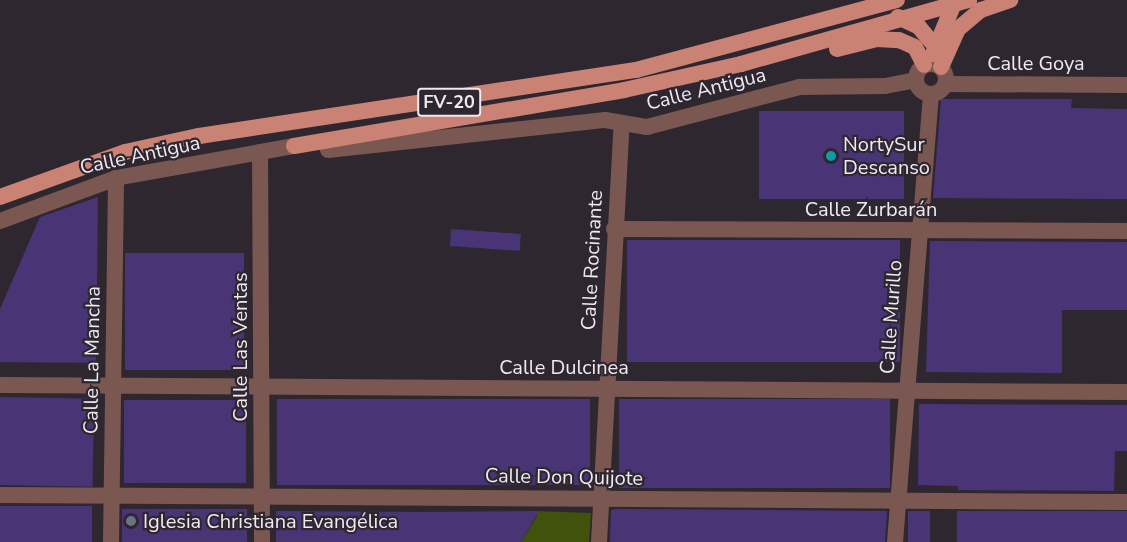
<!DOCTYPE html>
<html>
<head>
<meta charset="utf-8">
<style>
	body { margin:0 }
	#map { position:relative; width:1127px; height:542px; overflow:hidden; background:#2f2730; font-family:"Nunito Sans",sans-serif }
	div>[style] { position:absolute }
	.green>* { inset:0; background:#40520b }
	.building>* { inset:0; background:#493576; transform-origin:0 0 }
	.minor>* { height:16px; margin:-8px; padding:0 8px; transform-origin:8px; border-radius:8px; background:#7a5751 }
	.tertiary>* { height:16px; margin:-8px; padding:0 8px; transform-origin:8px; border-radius:8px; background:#7a5751 }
	.tertiary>.ring { margin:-8px; padding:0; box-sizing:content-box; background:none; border:16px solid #7a5751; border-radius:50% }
	.primary>* { height:16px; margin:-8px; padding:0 8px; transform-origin:8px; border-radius:8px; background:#ca8275 }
	.dots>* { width:16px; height:16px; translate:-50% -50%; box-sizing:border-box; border:3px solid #2f2730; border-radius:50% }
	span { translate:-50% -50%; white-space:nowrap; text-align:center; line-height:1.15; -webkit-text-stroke:4.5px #2f2730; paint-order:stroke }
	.shield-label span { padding:2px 4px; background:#2f2730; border:2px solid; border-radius:4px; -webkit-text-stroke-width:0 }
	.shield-label { font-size:18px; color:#efe9f0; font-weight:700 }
	.street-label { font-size:20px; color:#efe9f0 }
	.poi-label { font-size:20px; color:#efe9f0 }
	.left { translate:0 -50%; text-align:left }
</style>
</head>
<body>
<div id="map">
	<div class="green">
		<i style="clip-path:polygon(534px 511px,591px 513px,589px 542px,521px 542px,537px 516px)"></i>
	</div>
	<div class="building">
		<i style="clip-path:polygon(941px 99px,1072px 99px,1071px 108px,1127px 109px,1127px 199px,933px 198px)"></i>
		<i style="left:759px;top:111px;width:145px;height:88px"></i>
		<i style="clip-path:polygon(98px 197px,96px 363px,0 362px,0 309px,40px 217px)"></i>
		<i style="left:451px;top:229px;width:70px;height:17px;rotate:4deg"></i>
		<i style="left:627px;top:240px;width:273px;height:122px"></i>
		<i style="clip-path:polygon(930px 241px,1127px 242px,1127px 310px,1062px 310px,1062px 373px,926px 372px)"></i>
		<i style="left:125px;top:253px;width:119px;height:117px"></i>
		<i style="left:0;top:397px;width:94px;height:88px;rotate:1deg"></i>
		<i style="left:277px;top:399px;width:313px;height:86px"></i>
		<i style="left:619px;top:399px;width:271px;height:89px"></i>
		<i style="left:124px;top:400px;width:122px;height:83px"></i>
		<i style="clip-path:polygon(919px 404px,1127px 405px,1127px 451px,1115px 451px,1114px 491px,958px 490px,958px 486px,918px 485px)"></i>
		<i style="left:0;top:506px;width:92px;height:36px"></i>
		<i style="left:122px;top:509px;width:125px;height:33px"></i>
		<i style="clip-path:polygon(611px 510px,618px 509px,887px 511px,885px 542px,610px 542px)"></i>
		<i style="clip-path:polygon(276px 511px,417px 512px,539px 511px,521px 542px,276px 542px)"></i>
		<i style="left:908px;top:511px;width:22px;height:31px"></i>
		<i style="left:957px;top:511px;width:170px;height:31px"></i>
	</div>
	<div class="minor">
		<i style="left:328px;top:150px;width:279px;rotate:-6.2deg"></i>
		<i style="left:605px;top:120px;width:43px;rotate:9.5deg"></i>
		<i style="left:647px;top:127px;width:157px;rotate:-14.7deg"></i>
		<i style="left:799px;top:87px;width:86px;rotate:-0.7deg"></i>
		<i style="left:885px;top:86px;width:31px;rotate:-11deg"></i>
		<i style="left:260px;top:152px;width:390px;rotate:89.7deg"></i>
		<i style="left:0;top:221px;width:124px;rotate:-20.3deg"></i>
		<i style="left:116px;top:178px;width:181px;rotate:-10.2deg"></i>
		<i style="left:614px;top:229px;width:513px;rotate:0.22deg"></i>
		<i style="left:0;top:385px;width:1127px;rotate:0.36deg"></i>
		<i style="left:0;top:495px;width:1127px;rotate:0.36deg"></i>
		<i style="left:111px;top:542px;width:364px;rotate:-89.2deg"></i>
		<i style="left:599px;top:542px;width:419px;rotate:-86.9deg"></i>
		<i style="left:895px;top:542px;width:449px;rotate:-85.4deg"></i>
	</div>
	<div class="tertiary">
		<i class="ring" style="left:916px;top:64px;width:14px;height:14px"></i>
		<i style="left:946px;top:84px;width:181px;rotate:0.3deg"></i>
	</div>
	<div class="primary">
		<i style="left:898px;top:17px;width:23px;rotate:25deg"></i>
		<i style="left:919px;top:27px;width:23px;rotate:50deg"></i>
		<i style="left:837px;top:49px;width:41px;rotate:-14deg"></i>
		<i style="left:877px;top:39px;width:22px;rotate:3deg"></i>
		<i style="left:899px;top:40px;width:17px;rotate:24deg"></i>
		<i style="left:915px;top:47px;width:20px;rotate:63deg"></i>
		<i style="left:933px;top:54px;width:57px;rotate:-67.5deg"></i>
		<i style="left:941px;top:67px;width:42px;rotate:-65.9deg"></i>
		<i style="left:958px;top:29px;width:30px;rotate:-40deg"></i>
		<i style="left:981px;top:10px;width:31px;rotate:-19deg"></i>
		<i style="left:294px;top:146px;width:335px;rotate:-9.6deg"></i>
		<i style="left:624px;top:90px;width:120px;rotate:-12.5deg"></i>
		<i style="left:741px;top:64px;width:237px;rotate:-15.7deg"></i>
		<i style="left:0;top:197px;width:133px;rotate:-19.8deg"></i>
		<i style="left:125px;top:152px;width:76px;rotate:-12.2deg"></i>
		<i style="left:199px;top:136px;width:442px;rotate:-8.6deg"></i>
		<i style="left:636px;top:70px;width:270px;rotate:-15deg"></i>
	</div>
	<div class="dots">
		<i style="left:831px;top:156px;background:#0f9aa8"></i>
		<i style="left:131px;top:521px;background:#6b7280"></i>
	</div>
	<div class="shield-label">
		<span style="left:449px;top:102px">FV-20</span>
	</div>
	<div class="street-label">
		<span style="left:1036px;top:63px">Calle Goya</span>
		<span style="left:706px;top:89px;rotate:-14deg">Calle Antigua</span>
		<span style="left:140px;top:155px;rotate:-12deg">Calle Antigua</span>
		<span style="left:871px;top:209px">Calle Zurbarán</span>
		<span style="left:592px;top:260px;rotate:-87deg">Calle Rocinante</span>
		<span style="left:891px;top:317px;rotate:-86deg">Calle Murillo</span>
		<span style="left:240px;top:347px;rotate:-90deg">Calle Las Ventas</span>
		<span style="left:92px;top:360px;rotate:-89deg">Calle La Mancha</span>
		<span style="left:564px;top:367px">Calle Dulcinea</span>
		<span style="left:564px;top:477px;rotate:1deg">Calle Don Quijote</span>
	</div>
	<div class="poi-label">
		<span class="left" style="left:843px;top:156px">NortySur<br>Descanso</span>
		<span class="left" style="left:143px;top:521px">Iglesia Christiana Evangélica</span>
	</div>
</div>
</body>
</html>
